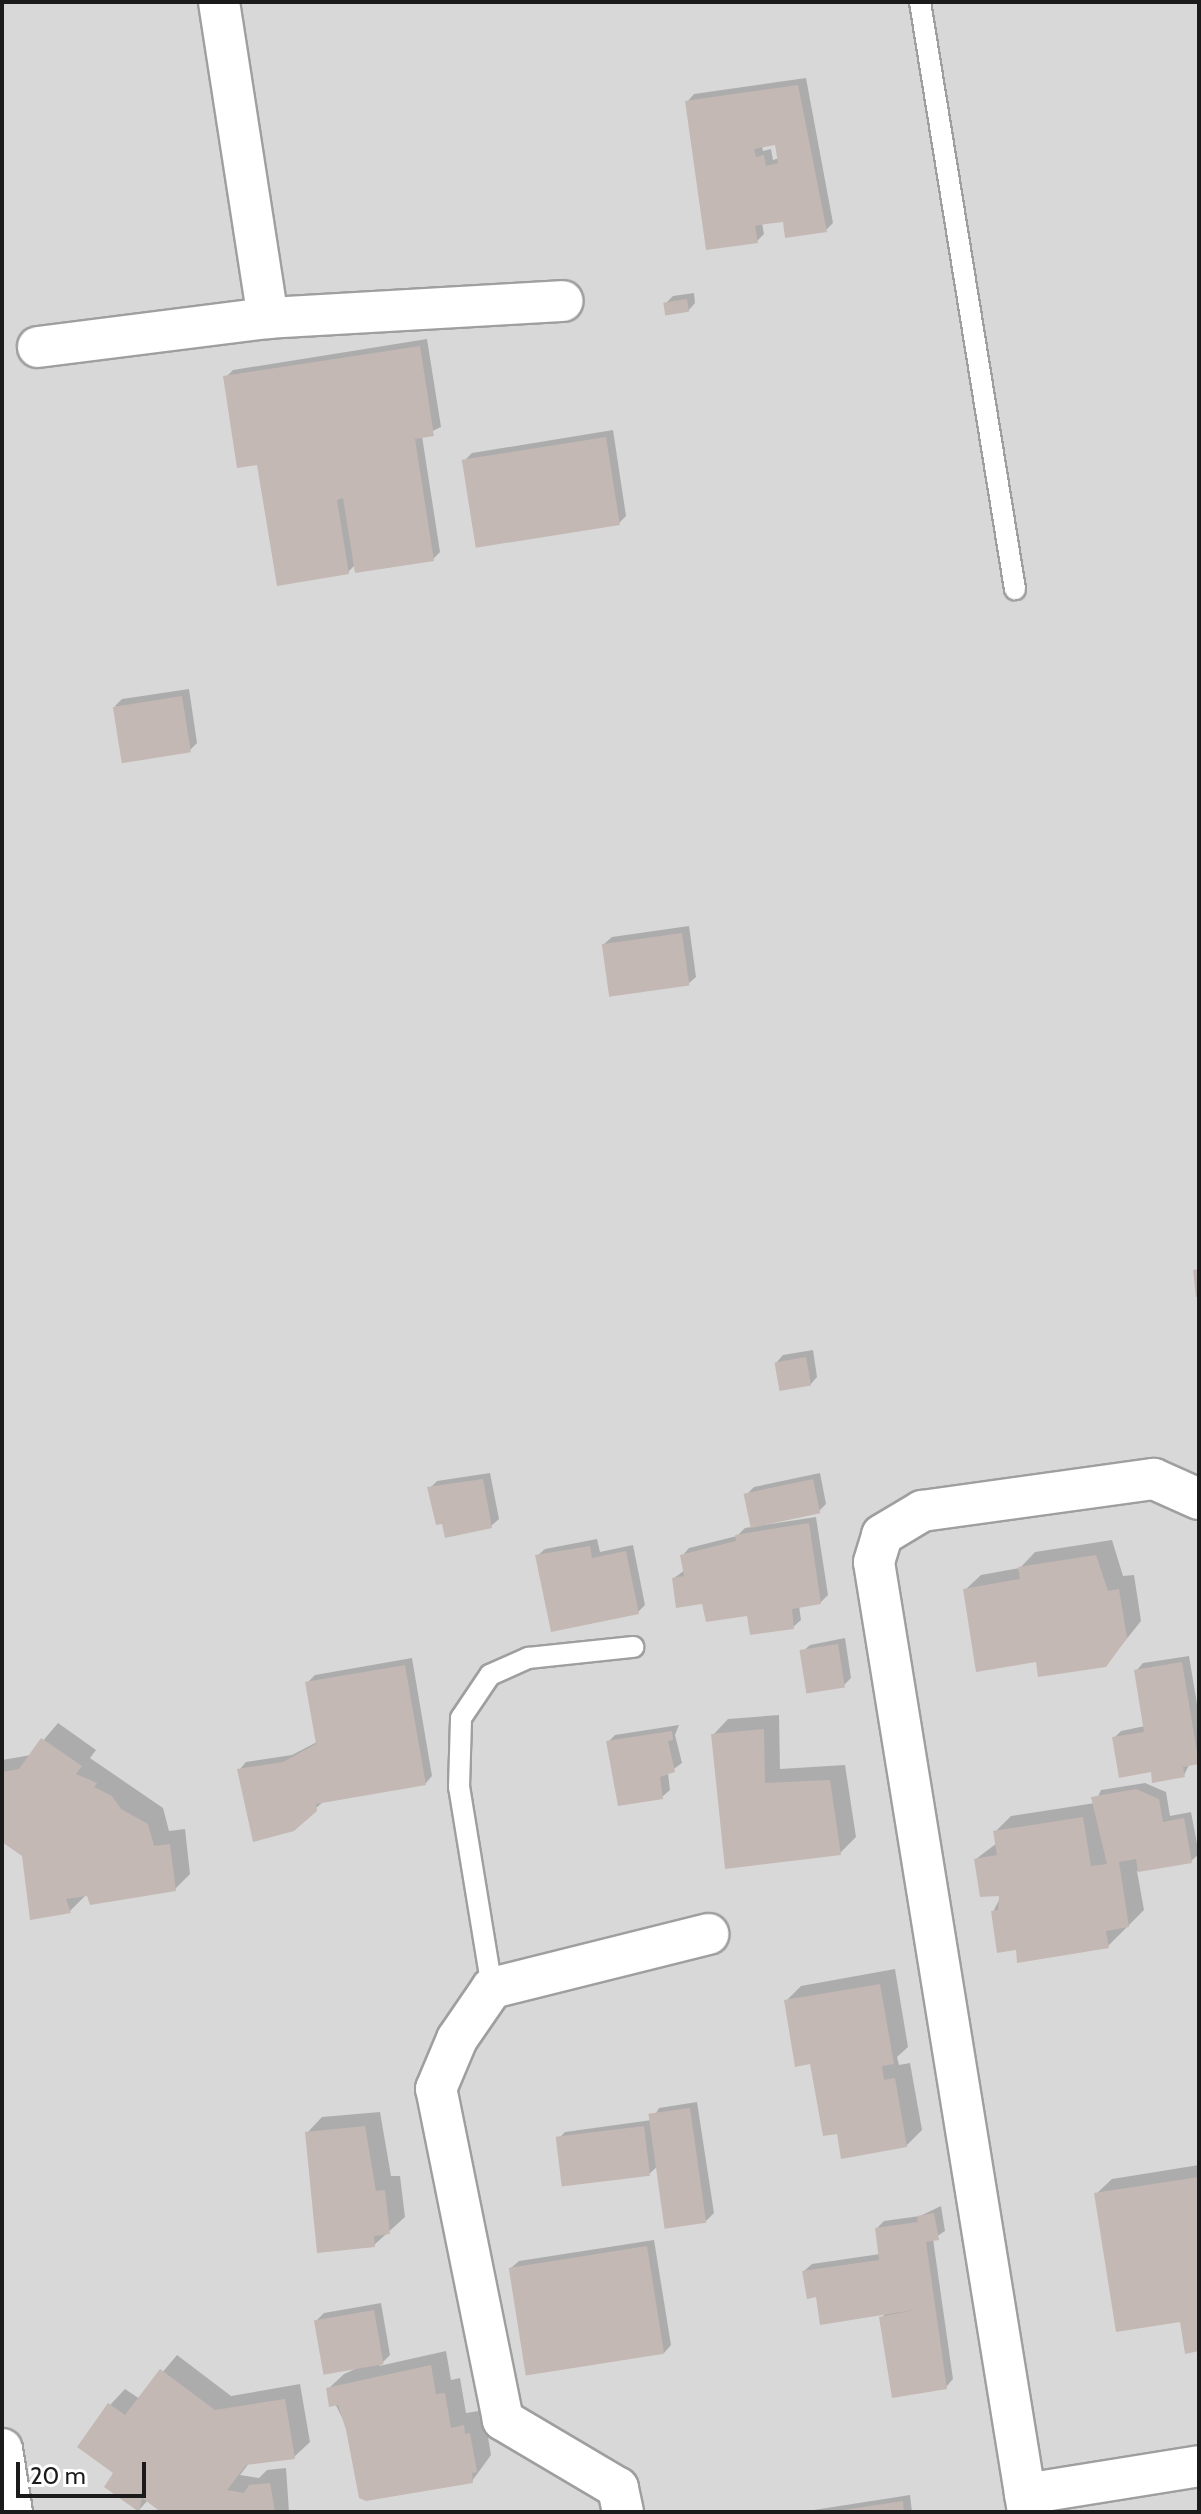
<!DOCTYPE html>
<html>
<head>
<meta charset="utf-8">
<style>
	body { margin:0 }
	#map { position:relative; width:1201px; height:2514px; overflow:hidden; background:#ece7e0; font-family:Cabin,sans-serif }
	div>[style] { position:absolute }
	.residential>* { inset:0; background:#d9d8d8; transform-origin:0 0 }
	.shadow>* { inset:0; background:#0003 }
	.building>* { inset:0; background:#c4b8b4; transform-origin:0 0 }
	.roads { filter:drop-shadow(2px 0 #9f9f9f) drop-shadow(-2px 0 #9f9f9f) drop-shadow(0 2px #9f9f9f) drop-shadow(0 -2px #9f9f9f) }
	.lane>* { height:20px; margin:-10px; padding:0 10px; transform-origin:10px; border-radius:10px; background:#fff }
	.street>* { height:40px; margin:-20px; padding:0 20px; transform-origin:20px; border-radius:20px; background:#fff }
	span { translate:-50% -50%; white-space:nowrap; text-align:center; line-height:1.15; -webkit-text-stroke:6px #fff; paint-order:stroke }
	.frame { position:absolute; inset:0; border:4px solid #1b1b1b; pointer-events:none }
	.scale { position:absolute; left:16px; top:2462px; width:130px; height:36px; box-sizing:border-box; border:4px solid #1b1b1b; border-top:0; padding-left:10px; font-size:24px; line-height:28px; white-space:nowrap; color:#1b1b1b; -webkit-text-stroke:6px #fff; paint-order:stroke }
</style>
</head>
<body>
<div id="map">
	<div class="residential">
		<i style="left:2px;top:2px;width:1197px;height:2510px"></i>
	</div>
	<div class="shadow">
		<i style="clip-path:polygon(evenodd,806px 78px,833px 223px,826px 230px,784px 220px,762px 223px,764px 234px,757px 241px,687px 102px,694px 94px,806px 78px,776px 142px,779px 158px,773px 160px,771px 149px,763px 151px,762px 145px,776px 142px)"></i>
		<i style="clip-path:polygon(694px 293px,695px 303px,688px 311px,666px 303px,673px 296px)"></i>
		<i style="clip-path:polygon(427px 339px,441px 427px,422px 436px,440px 552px,433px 559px,355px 565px,348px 572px,259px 462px,226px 377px,233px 370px)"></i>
		<i style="clip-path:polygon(613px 430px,626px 516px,619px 523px,464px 461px,472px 453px)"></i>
		<i style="clip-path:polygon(189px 689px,197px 743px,190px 750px,115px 706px,122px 699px)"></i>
		<i style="clip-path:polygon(689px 926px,696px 977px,688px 984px,604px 944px,612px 937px)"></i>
		<i style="clip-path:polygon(813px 1350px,817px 1377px,810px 1385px,776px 1363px,783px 1355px)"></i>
		<i style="clip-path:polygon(490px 1473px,499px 1519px,491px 1526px,444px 1522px,430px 1488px,437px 1481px)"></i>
		<i style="clip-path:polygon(820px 1473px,826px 1504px,819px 1511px,746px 1495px,754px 1487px)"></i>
		<i style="clip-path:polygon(816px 1517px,828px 1595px,820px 1603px,799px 1606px,801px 1620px,793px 1627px,704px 1602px,674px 1578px,685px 1570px,682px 1556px,689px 1548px,737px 1536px,745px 1528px)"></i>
		<i style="clip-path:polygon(597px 1539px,600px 1552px,633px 1545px,645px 1605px,638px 1612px,537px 1556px,545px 1549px)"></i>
		<i style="clip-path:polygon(1112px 1540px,1123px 1576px,1134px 1575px,1141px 1621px,1105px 1666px,1038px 1660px,965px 1590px,981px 1575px,1020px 1568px,1035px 1552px)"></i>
		<i style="clip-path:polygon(845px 1638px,851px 1678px,844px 1685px,802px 1652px,810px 1645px)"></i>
		<i style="clip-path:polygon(1189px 1656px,1199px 1716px,1199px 1761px,1190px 1763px,1184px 1775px,1152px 1770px,1114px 1738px,1121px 1731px,1145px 1726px,1136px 1671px,1143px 1663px)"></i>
		<i style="clip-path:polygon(412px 1658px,432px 1776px,425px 1784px,324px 1801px,315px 1809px,239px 1770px,246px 1762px,292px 1755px,317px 1742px,307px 1683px,315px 1675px)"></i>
		<i style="clip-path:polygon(779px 1715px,780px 1769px,845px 1765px,856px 1837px,840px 1853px,713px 1735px,728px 1719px)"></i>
		<i style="clip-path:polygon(58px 1723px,96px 1750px,90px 1758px,163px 1808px,169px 1831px,185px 1829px,190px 1874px,175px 1889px,88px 1893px,70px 1911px,24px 1855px,2px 1840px,2px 1760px,31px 1755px)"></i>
		<i style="clip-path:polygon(679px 1725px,675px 1735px,682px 1763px,668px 1773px,670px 1790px,662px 1797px,608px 1742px,615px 1735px)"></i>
		<i style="clip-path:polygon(1145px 1783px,1166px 1792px,1170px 1816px,1191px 1812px,1199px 1854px,1191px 1861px,1137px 1871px,1144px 1910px,1108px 1946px,1017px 1948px,993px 1912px,1002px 1894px,976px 1859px,997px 1843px,995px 1832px,1011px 1816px,1095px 1803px,1101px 1790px)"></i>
		<i style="clip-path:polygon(895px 1969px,908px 2047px,897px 2057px,899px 2065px,910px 2063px,922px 2130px,906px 2146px,839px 2132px,786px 2001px,801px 1986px)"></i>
		<i style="clip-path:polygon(697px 2102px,714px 2213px,706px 2221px,659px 2165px,649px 2174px,558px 2139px,565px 2132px,652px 2120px,659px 2108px)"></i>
		<i style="clip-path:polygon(380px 2112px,391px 2176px,400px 2176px,405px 2217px,374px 2245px,307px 2133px,322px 2117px)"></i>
		<i style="clip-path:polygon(1199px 2165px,1199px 2349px,1096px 2194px,1112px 2179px)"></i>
		<i style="clip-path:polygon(941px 2206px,945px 2231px,933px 2239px,953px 2379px,946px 2387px,881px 2318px,887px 2312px,818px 2295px,804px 2271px,812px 2264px,880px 2254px,877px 2228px,884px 2221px,920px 2216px)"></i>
		<i style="clip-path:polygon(654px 2240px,671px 2345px,664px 2353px,511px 2268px,519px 2261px)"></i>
		<i style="clip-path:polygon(381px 2303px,390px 2355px,379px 2366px,446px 2351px,451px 2380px,460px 2378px,466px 2413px,479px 2411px,480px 2420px,485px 2419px,491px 2455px,472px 2481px,348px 2430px,328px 2389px,344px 2374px,364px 2365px,316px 2321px,324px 2313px)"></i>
		<i style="clip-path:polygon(177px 2355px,231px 2396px,300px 2384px,310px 2442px,294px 2457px,250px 2462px,240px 2475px,259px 2478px,267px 2470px,286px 2468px,289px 2512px,163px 2512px,148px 2500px,139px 2510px,116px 2473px,110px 2405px,125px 2389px,140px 2399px)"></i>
		<i style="clip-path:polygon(910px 2495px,912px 2512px,801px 2512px)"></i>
	</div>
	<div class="building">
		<i style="clip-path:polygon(evenodd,798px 85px,827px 232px,785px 238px,783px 222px,766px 224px,755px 226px,758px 243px,706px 250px,685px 101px,798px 85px,775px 145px,778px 163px,766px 166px,764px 155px,756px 157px,754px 149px,775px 145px)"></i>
		<i style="left:687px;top:299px;width:13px;height:24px;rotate:81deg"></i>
		<i style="clip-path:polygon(420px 346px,434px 436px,415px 439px,434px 561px,355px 573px,343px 498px,337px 500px,349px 574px,277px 586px,257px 465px,237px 468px,223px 376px)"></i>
		<i style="left:606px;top:437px;width:89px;height:146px;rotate:81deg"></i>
		<i style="left:182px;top:696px;width:57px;height:70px;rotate:81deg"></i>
		<i style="left:682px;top:933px;width:53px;height:81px;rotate:82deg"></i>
		<i style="clip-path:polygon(1199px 1269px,1199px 1297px,1196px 1297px,1193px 1270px)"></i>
		<i style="left:806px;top:1357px;width:29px;height:32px;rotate:80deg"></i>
		<i style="clip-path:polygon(483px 1479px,492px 1528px,445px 1538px,442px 1524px,436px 1525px,427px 1487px)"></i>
		<i style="left:813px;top:1479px;width:35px;height:71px;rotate:78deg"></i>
		<i style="clip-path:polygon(809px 1523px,821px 1604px,792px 1609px,794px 1629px,750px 1635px,747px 1616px,706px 1622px,702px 1604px,676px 1608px,672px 1578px,684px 1576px,680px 1555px,736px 1541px,735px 1535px)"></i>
		<i style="clip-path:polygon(590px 1546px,592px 1558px,626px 1551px,639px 1614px,551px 1632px,535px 1555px)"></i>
		<i style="clip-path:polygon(1096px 1555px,1108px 1591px,1119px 1589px,1127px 1638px,1106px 1667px,1038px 1677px,1036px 1662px,976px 1672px,963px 1589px,1020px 1579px,1018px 1567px)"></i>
		<i style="left:838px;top:1644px;width:44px;height:39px;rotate:81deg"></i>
		<i style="clip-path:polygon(1182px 1662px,1199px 1764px,1183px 1767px,1185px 1777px,1152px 1783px,1151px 1772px,1119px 1778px,1112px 1737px,1144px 1732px,1134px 1670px)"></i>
		<i style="clip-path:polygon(405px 1665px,426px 1785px,316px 1804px,317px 1811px,294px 1831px,253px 1842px,237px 1769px,283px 1762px,316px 1744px,305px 1682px)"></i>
		<i style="clip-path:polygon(764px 1729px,765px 1783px,830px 1780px,841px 1855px,725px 1869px,711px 1734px)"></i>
		<i style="clip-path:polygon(672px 1731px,673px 1740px,668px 1741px,675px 1772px,660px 1777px,663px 1799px,618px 1806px,606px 1741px)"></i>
		<i style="clip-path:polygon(41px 1738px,82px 1766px,76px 1774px,97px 1783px,94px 1787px,112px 1796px,121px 1809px,148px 1824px,154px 1846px,170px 1844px,176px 1891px,90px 1905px,87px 1896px,66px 1899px,71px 1913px,30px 1920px,22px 1856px,2px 1842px,2px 1772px,19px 1769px)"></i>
		<i style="clip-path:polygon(1136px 1789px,1159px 1799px,1163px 1822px,1184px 1818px,1192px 1863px,1138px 1872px,1136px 1859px,1119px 1862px,1129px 1927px,1106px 1931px,1109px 1948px,1017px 1963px,1016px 1950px,997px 1953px,991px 1911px,998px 1910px,999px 1896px,980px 1897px,974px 1859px,997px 1855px,993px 1831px,1083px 1817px,1091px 1866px,1107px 1864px,1091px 1797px)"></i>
		<i style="clip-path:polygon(880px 1984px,894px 2064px,882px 2066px,884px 2080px,895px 2078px,907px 2147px,841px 2159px,837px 2134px,823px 2136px,810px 2064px,795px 2067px,784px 2000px)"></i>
		<i style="left:690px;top:2108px;width:116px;height:42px;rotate:82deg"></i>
		<i style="clip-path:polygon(365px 2126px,376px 2191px,385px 2190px,390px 2234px,374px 2236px,375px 2247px,317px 2253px,305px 2132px)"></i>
		<i style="left:644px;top:2126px;width:50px;height:89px;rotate:83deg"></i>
		<i style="clip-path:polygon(1199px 2177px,1199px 2351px,1185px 2354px,1180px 2322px,1116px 2332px,1094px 2193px)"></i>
		<i style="clip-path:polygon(934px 2213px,939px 2240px,926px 2242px,947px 2389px,892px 2398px,879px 2317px,920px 2309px,820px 2325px,816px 2297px,807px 2299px,802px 2271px,879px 2260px,875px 2228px,918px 2222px,917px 2216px)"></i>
		<i style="left:647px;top:2246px;width:109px;height:140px;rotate:81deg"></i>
		<i style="left:374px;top:2310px;width:55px;height:61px;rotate:80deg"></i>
		<i style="clip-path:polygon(431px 2365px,436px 2394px,445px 2393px,451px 2428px,464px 2425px,465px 2434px,470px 2433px,477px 2472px,472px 2473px,473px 2483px,366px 2501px,359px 2498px,346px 2430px,338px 2405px,329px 2407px,326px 2388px)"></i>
		<i style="clip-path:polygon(160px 2369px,215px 2410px,285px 2399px,295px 2459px,246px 2465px,227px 2490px,244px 2493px,249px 2485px,270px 2483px,275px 2512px,161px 2512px,142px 2498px,139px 2512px,104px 2487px,113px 2473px,77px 2447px,108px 2403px,125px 2415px)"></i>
		<i style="clip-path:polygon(903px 2501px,904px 2512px,844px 2512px,844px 2510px)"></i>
	</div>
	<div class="roads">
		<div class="lane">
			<i style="left:920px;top:2px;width:595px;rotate:80.81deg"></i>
			<i style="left:492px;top:1988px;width:204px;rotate:-99.3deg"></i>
			<i style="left:459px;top:1787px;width:69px;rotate:-88.3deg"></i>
			<i style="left:461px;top:1718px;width:52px;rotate:-56deg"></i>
			<i style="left:490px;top:1675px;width:42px;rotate:-24.1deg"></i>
			<i style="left:528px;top:1658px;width:106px;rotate:-6deg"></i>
		</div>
		<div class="street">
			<i style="left:219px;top:2px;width:320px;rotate:81.2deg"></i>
			<i style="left:38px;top:347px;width:232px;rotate:-7.2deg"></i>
			<i style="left:268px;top:318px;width:295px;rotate:-3.3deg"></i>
			<i style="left:2px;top:2449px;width:64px;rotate:81deg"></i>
			<i style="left:1025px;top:2494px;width:176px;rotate:-9.1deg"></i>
			<i style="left:623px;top:2512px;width:25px;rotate:-102deg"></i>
			<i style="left:618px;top:2488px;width:134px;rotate:-149.4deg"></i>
			<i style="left:503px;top:2420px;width:338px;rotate:-101.4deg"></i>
			<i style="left:436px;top:2089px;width:54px;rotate:-67.2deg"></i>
			<i style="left:457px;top:2039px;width:62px;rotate:-55.5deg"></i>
			<i style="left:492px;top:1988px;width:223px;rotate:-14deg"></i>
			<i style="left:1028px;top:2512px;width:962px;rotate:-99.21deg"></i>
			<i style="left:874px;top:1562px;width:28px;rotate:-73deg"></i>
			<i style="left:882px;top:1535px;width:47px;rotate:-31deg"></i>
			<i style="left:922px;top:1511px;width:234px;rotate:-7.9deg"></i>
			<i style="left:1154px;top:1479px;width:49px;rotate:24deg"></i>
		</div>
	</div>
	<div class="frame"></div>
	<div class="scale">20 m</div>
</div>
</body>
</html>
